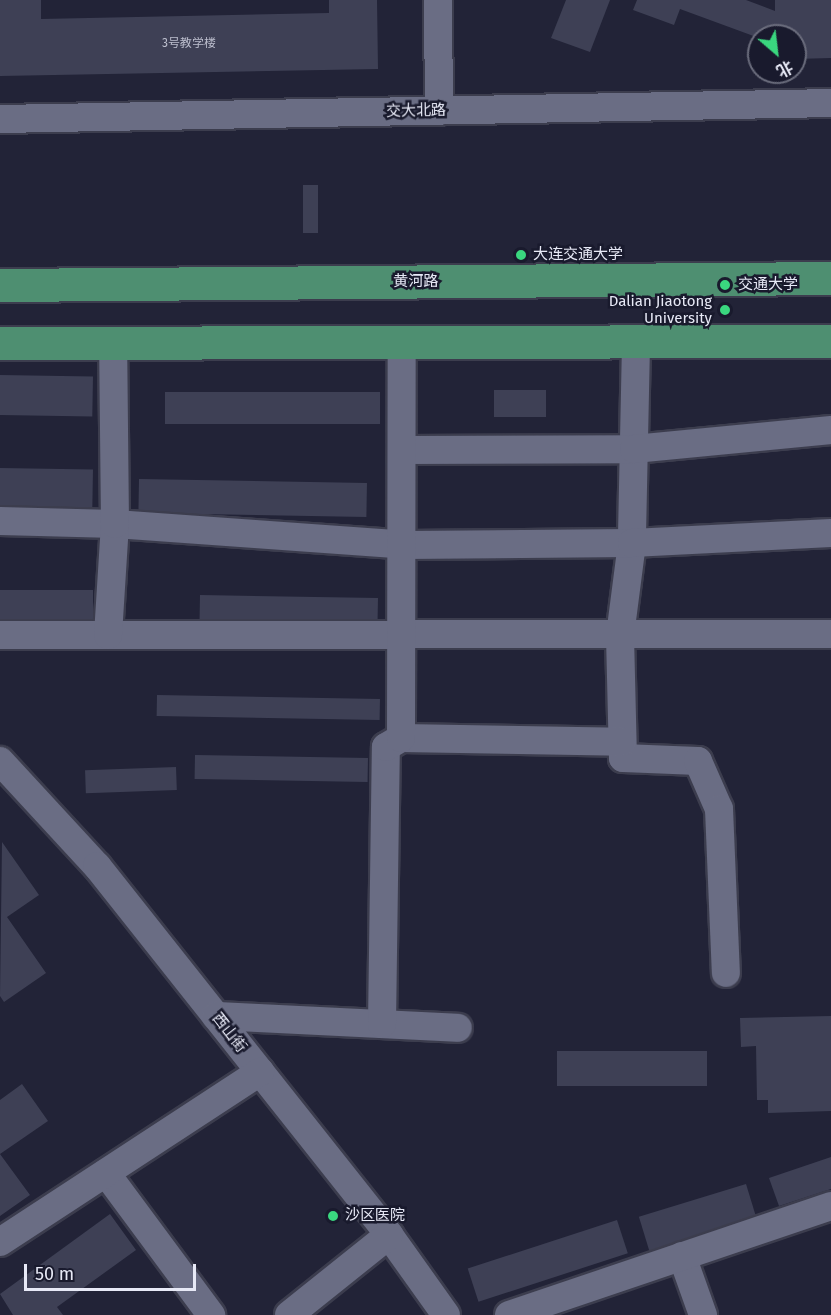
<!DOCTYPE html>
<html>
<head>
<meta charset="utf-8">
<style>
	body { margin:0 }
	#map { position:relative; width:831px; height:1315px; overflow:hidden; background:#222337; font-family:"Fira Sans","Noto Sans SC",sans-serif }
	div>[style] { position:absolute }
	.building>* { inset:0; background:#3e4055; transform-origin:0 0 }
	.roads { filter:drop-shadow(2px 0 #3c3d4e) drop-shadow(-2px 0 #3c3d4e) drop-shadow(0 2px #3c3d4e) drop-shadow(0 -2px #3c3d4e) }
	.minor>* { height:28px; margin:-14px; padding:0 14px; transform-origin:14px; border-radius:14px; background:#6a6d84 }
	.major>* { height:33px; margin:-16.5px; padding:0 16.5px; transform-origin:16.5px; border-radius:16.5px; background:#4e8f71 }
	.dots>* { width:16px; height:16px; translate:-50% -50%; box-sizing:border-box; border:3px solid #191a2d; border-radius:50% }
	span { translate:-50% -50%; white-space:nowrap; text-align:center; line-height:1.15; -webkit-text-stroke:5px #191a2d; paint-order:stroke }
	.number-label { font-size:12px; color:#bdbfce }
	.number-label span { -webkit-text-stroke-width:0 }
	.street-label { font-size:15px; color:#e7e9f6 }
	.poi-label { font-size:15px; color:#e7e9f6 }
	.left { translate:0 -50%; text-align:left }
	.right { translate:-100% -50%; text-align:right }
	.north { position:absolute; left:747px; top:24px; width:60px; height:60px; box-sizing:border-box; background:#191a2d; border:2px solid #6b6d7d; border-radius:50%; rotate:152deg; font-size:16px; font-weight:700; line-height:24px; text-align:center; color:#e7e9f6 }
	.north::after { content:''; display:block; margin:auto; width:21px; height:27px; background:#3ad77f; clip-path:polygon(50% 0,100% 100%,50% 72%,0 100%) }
	.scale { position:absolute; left:24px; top:1264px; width:172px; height:27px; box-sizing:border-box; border:3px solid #e7e9f6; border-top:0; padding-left:8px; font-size:18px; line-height:21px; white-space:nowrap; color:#e7e9f6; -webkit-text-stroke:4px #191a2d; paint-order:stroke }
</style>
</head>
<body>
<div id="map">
	<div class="building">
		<i style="clip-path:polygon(0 0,41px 0,41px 19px,329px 13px,329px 0,377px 0,378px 69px,0 76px)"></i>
		<i style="clip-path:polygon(566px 0,610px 0,590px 52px,551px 38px)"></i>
		<i style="clip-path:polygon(637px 0,746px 0,775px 11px,775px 0,831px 0,831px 58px,795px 59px,795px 36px,759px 38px,680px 9px,674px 25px,633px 10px)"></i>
		<i style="left:303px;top:185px;width:15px;height:48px"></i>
		<i style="left:0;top:375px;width:93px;height:40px;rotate:1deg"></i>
		<i style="left:494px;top:390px;width:52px;height:27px"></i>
		<i style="left:165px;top:392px;width:215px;height:32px"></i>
		<i style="left:0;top:468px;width:93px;height:43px;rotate:1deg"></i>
		<i style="left:139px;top:479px;width:228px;height:34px;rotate:1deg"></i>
		<i style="left:93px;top:590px;width:36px;height:93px;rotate:90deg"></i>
		<i style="left:200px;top:595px;width:178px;height:37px;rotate:1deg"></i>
		<i style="left:157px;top:695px;width:223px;height:21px;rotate:1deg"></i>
		<i style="left:195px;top:755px;width:173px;height:24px;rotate:1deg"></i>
		<i style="left:176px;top:767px;width:23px;height:91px;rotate:88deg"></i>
		<i style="clip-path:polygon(2px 842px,39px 895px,7px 917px,46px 973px,4px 1002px,0 996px)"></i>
		<i style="clip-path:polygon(831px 1016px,831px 1111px,768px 1113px,768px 1100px,757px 1100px,756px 1046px,741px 1047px,740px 1018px)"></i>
		<i style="left:557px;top:1051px;width:150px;height:35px"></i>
		<i style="clip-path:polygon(22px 1084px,48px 1121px,0 1154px,30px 1195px,0 1216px,0 1100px)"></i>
		<i style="clip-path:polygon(831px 1157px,831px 1189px,779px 1206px,769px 1178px)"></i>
		<i style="left:746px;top:1184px;width:39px;height:112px;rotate:73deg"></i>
		<i style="clip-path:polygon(110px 1214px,136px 1250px,57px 1307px,63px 1315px,13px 1315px,0 1294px)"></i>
		<i style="left:617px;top:1220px;width:35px;height:157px;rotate:72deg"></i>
	</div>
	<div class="roads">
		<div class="minor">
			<i style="left:438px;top:0;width:111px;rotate:89.5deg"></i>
			<i style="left:0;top:119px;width:831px;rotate:-1.1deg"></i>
			<i style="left:636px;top:344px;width:199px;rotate:91.2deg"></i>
			<i style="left:632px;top:543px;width:94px;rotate:97.4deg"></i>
			<i style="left:620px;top:636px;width:122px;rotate:88.6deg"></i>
			<i style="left:623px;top:758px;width:75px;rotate:2.3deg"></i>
			<i style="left:698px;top:761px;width:52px;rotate:66.4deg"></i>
			<i style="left:719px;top:809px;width:164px;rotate:87.6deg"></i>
			<i style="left:403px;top:450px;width:231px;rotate:-0.2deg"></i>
			<i style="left:634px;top:449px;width:198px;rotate:-5.5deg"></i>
			<i style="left:0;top:521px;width:115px;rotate:1.5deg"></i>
			<i style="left:115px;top:524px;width:291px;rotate:4.1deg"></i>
			<i style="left:405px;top:545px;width:227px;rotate:-0.5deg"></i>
			<i style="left:632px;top:543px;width:199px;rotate:-2.9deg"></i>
			<i style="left:0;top:635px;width:831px;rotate:-0.07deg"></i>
			<i style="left:108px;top:635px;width:111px;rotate:-86.4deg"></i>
			<i style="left:115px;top:524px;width:180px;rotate:-90.6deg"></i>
			<i style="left:401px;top:738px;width:221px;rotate:1deg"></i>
			<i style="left:0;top:761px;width:143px;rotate:47.3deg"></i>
			<i style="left:97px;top:866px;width:471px;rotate:51.6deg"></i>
			<i style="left:389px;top:1235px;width:98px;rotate:54.5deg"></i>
			<i style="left:216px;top:1016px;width:242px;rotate:2.8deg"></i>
			<i style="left:382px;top:1024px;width:277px;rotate:-89.2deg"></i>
			<i style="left:386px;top:747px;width:17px;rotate:-31deg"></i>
			<i style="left:401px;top:738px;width:394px;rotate:-89.9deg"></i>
			<i style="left:106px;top:1173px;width:177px;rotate:53.5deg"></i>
			<i style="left:0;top:1242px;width:311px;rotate:-33.2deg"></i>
			<i style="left:682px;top:1256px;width:63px;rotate:70.4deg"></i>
			<i style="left:289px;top:1315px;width:128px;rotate:-38.7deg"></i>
			<i style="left:509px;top:1315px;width:340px;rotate:-18.7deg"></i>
		</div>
		<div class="major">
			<i style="left:0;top:285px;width:831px;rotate:-0.48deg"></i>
			<i style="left:0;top:343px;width:831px;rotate:-0.14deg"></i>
		</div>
	</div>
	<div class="dots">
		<i style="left:521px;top:255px;background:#3ad77f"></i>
		<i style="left:725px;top:285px;background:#3ad77f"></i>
		<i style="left:725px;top:310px;background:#3ad77f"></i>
		<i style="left:333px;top:1216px;background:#3ad77f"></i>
	</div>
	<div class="number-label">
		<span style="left:189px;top:44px">3号教学楼</span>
	</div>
	<div class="street-label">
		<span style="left:416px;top:111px;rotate:-1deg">交大北路</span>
		<span style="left:416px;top:282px">黄河路</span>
		<span style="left:229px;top:1033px;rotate:52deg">西山街</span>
	</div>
	<div class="poi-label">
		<span class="left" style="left:533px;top:255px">大连交通大学</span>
		<span class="left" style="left:738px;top:285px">交通大学</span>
		<span class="right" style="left:712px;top:310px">Dalian Jiaotong<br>University</span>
		<span class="left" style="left:345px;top:1216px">沙区医院</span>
	</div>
	<div class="north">北</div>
	<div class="scale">50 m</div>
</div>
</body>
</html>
